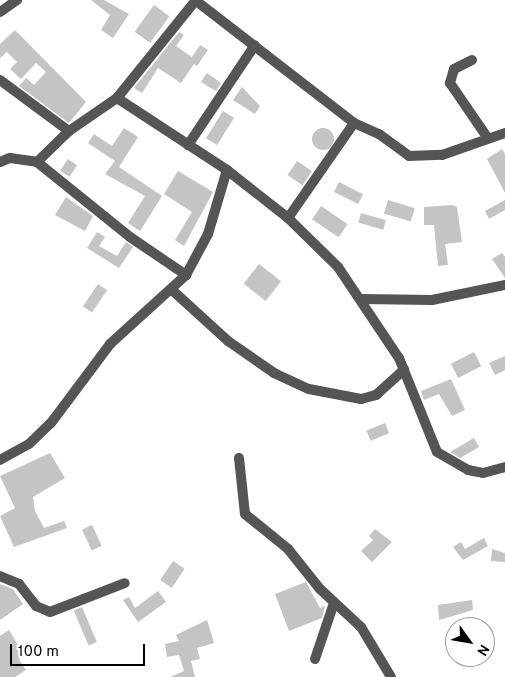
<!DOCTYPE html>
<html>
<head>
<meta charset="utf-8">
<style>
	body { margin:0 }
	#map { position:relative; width:505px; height:677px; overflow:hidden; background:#fff; font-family:Overpass,sans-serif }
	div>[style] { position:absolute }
	.building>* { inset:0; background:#c4c4c4; transform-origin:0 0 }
	.round { border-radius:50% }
	.minor>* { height:10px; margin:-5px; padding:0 5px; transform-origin:5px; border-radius:5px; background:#555 }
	span { translate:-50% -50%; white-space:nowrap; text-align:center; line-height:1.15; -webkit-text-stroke:5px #fff; paint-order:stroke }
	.north { position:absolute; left:445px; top:617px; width:50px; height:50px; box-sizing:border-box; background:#fff; border:1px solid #999; border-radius:50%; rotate:122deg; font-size:14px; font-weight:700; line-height:20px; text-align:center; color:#000 }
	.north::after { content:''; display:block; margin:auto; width:18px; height:22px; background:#000; clip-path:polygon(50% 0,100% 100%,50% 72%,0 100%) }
	.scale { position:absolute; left:10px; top:644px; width:135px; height:22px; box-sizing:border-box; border:2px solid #000; border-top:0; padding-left:6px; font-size:15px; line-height:18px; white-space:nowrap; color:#000; -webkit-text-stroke:4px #fff; paint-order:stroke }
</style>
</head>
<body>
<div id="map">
	<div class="building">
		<i style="clip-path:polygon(91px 0,104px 0,129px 14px,113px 38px,101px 30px,110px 15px)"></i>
		<i style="left:154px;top:5px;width:19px;height:33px;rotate:36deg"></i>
		<i style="clip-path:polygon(15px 30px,86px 102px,69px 123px,19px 86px,26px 78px,34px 85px,46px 72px,36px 63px,21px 79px,10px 69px,17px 62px,7px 52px,0 58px,0 44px)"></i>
		<i style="clip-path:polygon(179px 32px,184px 35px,176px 46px,192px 57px,200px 45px,208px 50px,197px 66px,194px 64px,181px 83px,158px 68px,142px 93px,134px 88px)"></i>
		<i style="clip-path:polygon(207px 73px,221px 83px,216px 91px,201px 82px)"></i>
		<i style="clip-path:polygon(242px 87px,260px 106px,255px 114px,233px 100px)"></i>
		<i style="left:223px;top:111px;width:13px;height:32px;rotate:32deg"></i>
		<i class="round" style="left:312px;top:128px;width:22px;height:22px"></i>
		<i style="clip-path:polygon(124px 128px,138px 137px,119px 167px,162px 196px,140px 231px,128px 223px,145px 196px,105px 174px,115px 161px,88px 143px,94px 134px,112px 146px)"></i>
		<i style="clip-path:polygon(502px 149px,505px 154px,505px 193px,487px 159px)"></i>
		<i style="left:68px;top:159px;width:11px;height:14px;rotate:34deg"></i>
		<i style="left:297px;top:161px;width:18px;height:17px;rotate:34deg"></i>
		<i style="clip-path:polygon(178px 171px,213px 192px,184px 246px,175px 240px,192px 212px,164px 194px)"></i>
		<i style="left:339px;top:182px;width:27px;height:11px;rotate:27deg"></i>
		<i style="clip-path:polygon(66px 197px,93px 216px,85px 231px,55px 215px)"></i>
		<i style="left:388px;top:200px;width:28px;height:14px;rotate:17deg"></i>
		<i style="clip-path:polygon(505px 200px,505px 210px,489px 219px,485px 211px)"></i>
		<i style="clip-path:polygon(452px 205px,457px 207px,462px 242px,445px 244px,448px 265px,438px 266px,434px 225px,424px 225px,424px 207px)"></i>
		<i style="left:321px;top:206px;width:32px;height:16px;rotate:34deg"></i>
		<i style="left:361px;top:213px;width:26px;height:10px;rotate:16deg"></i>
		<i style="clip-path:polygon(97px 232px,105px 237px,99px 246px,117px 256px,126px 242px,133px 247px,119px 268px,87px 248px)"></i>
		<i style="clip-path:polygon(502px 253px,505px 257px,505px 278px,492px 259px)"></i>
		<i style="left:259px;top:264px;width:28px;height:25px;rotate:38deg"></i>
		<i style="left:98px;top:284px;width:11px;height:27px;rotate:34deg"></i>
		<i style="left:474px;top:352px;width:16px;height:26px;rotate:63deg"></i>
		<i style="clip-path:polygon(505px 356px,505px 370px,495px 375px,489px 363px)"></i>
		<i style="clip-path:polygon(451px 379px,465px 410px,452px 416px,439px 394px,424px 400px,421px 391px)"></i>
		<i style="left:385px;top:423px;width:11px;height:20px;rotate:68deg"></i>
		<i style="clip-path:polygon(474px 438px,479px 447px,460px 458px,450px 452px)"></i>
		<i style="clip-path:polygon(50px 453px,65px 478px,33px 497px,35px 511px,44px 528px,64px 521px,67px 528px,14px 547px,0 516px,15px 508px,0 476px)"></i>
		<i style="left:92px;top:525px;width:23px;height:11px;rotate:65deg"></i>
		<i style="clip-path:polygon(375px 529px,392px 542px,372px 562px,361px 551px,373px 540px,369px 536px)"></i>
		<i style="clip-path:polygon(484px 538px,488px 546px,463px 560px,453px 547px,461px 542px,465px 549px)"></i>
		<i style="clip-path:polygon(492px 549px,505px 553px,505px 562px,491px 561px)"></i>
		<i style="left:173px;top:561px;width:14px;height:23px;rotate:34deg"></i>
		<i style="clip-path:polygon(306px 582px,320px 608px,325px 606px,322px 618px,289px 631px,275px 594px)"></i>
		<i style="clip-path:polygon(0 584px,13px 589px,23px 604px,0 620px)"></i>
		<i style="clip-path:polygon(158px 591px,166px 602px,138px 622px,123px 600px,129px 597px,135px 608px)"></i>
		<i style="clip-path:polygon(472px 600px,473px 610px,439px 620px,438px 605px)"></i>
		<i style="left:82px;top:607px;width:38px;height:9px;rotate:67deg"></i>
		<i style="clip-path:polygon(207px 620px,214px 643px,197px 648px,200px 659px,191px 661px,195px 677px,170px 677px,184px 671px,179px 655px,167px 657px,165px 644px,179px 641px,176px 635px)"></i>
		<i style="clip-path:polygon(9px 630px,24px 655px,19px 659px,26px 670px,15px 677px,0 677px,0 636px)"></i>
	</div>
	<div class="minor">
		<i style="left:195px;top:0;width:201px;rotate:37.7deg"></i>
		<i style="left:354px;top:123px;width:27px;rotate:24deg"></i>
		<i style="left:379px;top:134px;width:37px;rotate:36deg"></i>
		<i style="left:409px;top:156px;width:33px;rotate:-2deg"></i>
		<i style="left:442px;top:155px;width:67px;rotate:-19.2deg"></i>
		<i style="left:0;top:12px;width:21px;rotate:-35deg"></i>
		<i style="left:472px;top:60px;width:20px;rotate:153deg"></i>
		<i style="left:454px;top:69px;width:15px;rotate:106deg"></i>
		<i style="left:450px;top:83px;width:65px;rotate:55.6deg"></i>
		<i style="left:0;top:80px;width:86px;rotate:36.5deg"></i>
		<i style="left:117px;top:98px;width:131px;rotate:33.2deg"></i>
		<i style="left:227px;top:170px;width:78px;rotate:38.2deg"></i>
		<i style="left:288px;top:218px;width:70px;rotate:44.4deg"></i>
		<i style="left:338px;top:267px;width:110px;rotate:56.2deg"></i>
		<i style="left:399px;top:358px;width:101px;rotate:68deg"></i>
		<i style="left:437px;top:452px;width:36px;rotate:30deg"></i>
		<i style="left:468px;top:470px;width:15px;rotate:11deg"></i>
		<i style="left:483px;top:473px;width:23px;rotate:-15deg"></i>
		<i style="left:188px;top:145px;width:120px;rotate:-56.2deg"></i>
		<i style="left:0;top:162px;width:11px;rotate:-22deg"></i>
		<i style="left:10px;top:158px;width:27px;rotate:8deg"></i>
		<i style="left:37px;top:162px;width:45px;rotate:-44.1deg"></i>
		<i style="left:69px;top:131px;width:58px;rotate:-34.5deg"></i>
		<i style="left:117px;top:98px;width:126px;rotate:-51.1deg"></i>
		<i style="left:37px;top:162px;width:119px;rotate:38.9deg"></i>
		<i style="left:130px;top:237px;width:68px;rotate:34.2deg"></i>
		<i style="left:288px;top:218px;width:116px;rotate:-55.2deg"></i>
		<i style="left:172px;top:290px;width:76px;rotate:42.3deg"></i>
		<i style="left:228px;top:341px;width:56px;rotate:34.8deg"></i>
		<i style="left:274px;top:373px;width:38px;rotate:25deg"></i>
		<i style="left:309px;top:389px;width:53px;rotate:10.9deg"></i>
		<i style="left:361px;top:399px;width:16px;rotate:-15deg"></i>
		<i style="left:376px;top:395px;width:38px;rotate:-42deg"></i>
		<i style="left:361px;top:299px;width:71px;rotate:0.8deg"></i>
		<i style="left:432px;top:300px;width:75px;rotate:-11.6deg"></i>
		<i style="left:239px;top:458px;width:56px;rotate:83.9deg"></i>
		<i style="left:245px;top:514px;width:55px;rotate:39.1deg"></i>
		<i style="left:288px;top:549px;width:51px;rotate:51.3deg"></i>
		<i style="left:320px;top:589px;width:56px;rotate:42.8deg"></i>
		<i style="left:361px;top:627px;width:58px;rotate:59deg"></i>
		<i style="left:0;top:460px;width:33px;rotate:-29deg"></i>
		<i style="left:29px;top:444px;width:30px;rotate:-44deg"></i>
		<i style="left:51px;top:423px;width:99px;rotate:-53.2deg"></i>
		<i style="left:110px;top:344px;width:103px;rotate:-42.2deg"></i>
		<i style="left:186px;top:275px;width:47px;rotate:-61.8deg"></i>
		<i style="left:208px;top:234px;width:67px;rotate:-73.5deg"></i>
		<i style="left:0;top:576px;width:21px;rotate:23deg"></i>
		<i style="left:19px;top:584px;width:28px;rotate:52deg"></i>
		<i style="left:36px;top:606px;width:15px;rotate:23deg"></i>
		<i style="left:50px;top:612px;width:80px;rotate:-21.1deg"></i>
		<i style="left:315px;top:659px;width:59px;rotate:-71.3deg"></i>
	</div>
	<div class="north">N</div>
	<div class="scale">100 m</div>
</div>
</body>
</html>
